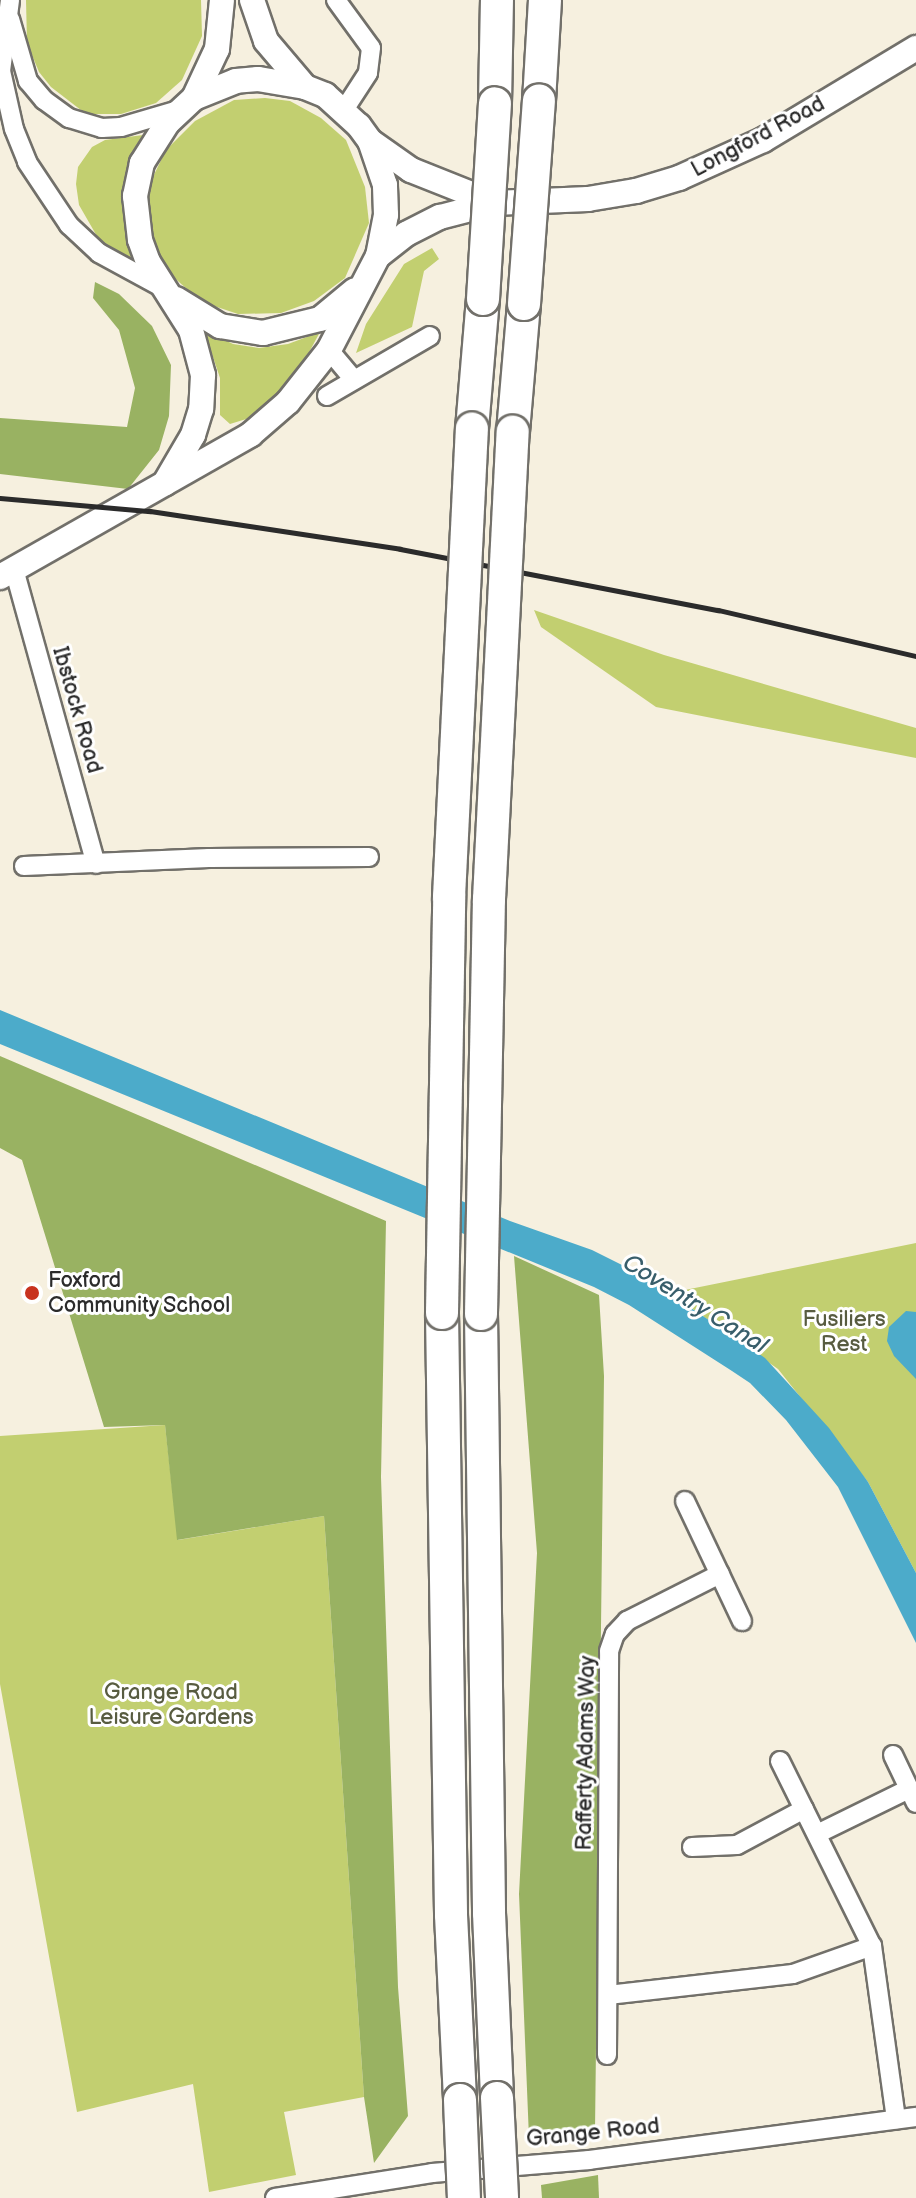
<!DOCTYPE html>
<html>
<head>
<meta charset="utf-8">
<style>
	body { margin:0 }
	#map { position:relative; width:916px; height:2198px; overflow:hidden; background:#f6f0df; font-family:"Balsamiq Sans",sans-serif }
	div>[style] { position:absolute }
	.green>* { inset:0; background:#c2cf70 }
	.forest>* { inset:0; background:#99b262 }
	.water>* { inset:0; background:#4cabca }
	.roads { filter:drop-shadow(2px 0 #72706a) drop-shadow(-2px 0 #72706a) drop-shadow(0 2px #72706a) drop-shadow(0 -2px #72706a) }
	.minor>* { height:18px; margin:-9px; padding:0 9px; transform-origin:9px; border-radius:9px; background:#fff }
	.secondary>* { height:24px; margin:-12px; padding:0 12px; transform-origin:12px; border-radius:12px; background:#fff }
	.motorway>* { height:32px; margin:-16px; padding:0 16px; transform-origin:16px; border-radius:16px; background:#fff }
	.rail>* { height:5px; margin:-2.5px; padding:0 2.5px; transform-origin:2.5px; border-radius:2.5px; background:#2b2b2b }
	.bridges { filter:drop-shadow(2px 0 #72706a) drop-shadow(-2px 0 #72706a) drop-shadow(0 2px #72706a) drop-shadow(0 -2px #72706a) }
	.motorway-bridge>* { height:32px; margin:-16px; padding:0 16px; transform-origin:16px; border-radius:16px; background:#fff }
	.dots>* { width:22px; height:22px; translate:-50% -50%; box-sizing:border-box; border:4px solid #fff; border-radius:50% }
	span { translate:-50% -50%; white-space:nowrap; text-align:center; line-height:1.15; -webkit-text-stroke:6px #fff; paint-order:stroke }
	.street-label { font-size:22px; color:#2b2b2b }
	.poi-label { font-size:22px; color:#2b2b2b }
	.left { translate:0 -50%; text-align:left }
	.park-label { font-size:22px; color:#585c40 }
	.water-label { font-size:24px; color:#385e6b; font-style:italic }
</style>
</head>
<body>
<div id="map">
	<div class="green">
		<i style="clip-path:polygon(26px 0,201px 0,202px 36px,182px 80px,156px 103px,121px 114px,86px 114px,51px 87px,39px 72px,27px 43px)"></i>
		<i style="clip-path:polygon(265px 98px,290px 101px,321px 118px,346px 140px,365px 187px,369px 223px,345px 278px,314px 301px,281px 313px,238px 314px,202px 302px,164px 269px,150px 233px,146px 191px,166px 150px,195px 121px,234px 100px)"></i>
		<i style="clip-path:polygon(143px 135px,124px 195px,128px 242px,138px 266px,98px 238px,79px 205px,76px 184px,78px 167px,92px 147px,105px 140px)"></i>
		<i style="clip-path:polygon(432px 248px,439px 259px,424px 271px,412px 327px,356px 353px,366px 324px,404px 264px)"></i>
		<i style="clip-path:polygon(204px 330px,233px 344px,259px 348px,288px 344px,320px 332px,300px 369px,277px 397px,256px 416px,230px 424px,220px 415px,220px 378px)"></i>
		<i style="clip-path:polygon(534px 610px,664px 655px,916px 728px,916px 758px,656px 707px,541px 627px)"></i>
		<i style="clip-path:polygon(916px 1243px,916px 1573px,868px 1482px,778px 1369px,670px 1293px)"></i>
		<i style="clip-path:polygon(165px 1425px,178px 1540px,324px 1516px,364px 2097px,284px 2112px,296px 2175px,209px 2192px,193px 2084px,77px 2112px,0 1684px,0 1436px)"></i>
	</div>
	<div class="forest">
		<i style="clip-path:polygon(95px 282px,119px 294px,152px 326px,171px 365px,169px 416px,159px 450px,128px 489px,0 474px,0 418px,127px 427px,135px 388px,119px 330px,93px 298px)"></i>
		<i style="clip-path:polygon(0 1056px,386px 1221px,381px 1477px,398px 1987px,408px 2116px,374px 2163px,364px 2097px,324px 1516px,177px 1540px,165px 1425px,104px 1427px,22px 1160px,0 1148px)"></i>
		<i style="clip-path:polygon(514px 1256px,599px 1295px,604px 1376px,595px 2131px,529px 2138px,519px 1894px,537px 1553px)"></i>
		<i style="clip-path:polygon(598px 2175px,599px 2198px,542px 2198px,541px 2185px)"></i>
	</div>
	<div class="water">
		<i style="clip-path:polygon(0 1010px,510px 1221px,592px 1250px,642px 1275px,765px 1358px,829px 1428px,868px 1482px,916px 1573px,916px 1643px,838px 1487px,786px 1420px,750px 1383px,732px 1371px,629px 1305px,594px 1287px,0 1044px)"></i>
		<i style="clip-path:polygon(906px 1311px,916px 1312px,916px 1379px,894px 1356px,887px 1341px,889px 1327px)"></i>
	</div>
	<div class="roads">
		<div class="minor">
			<i style="left:10px;top:0;width:72px;rotate:97.2deg"></i>
			<i style="left:1px;top:71px;width:59px;rotate:77.4deg"></i>
			<i style="left:14px;top:129px;width:35px;rotate:68deg"></i>
			<i style="left:27px;top:162px;width:76px;rotate:56.3deg"></i>
			<i style="left:69px;top:225px;width:41px;rotate:43deg"></i>
			<i style="left:99px;top:253px;width:77px;rotate:28.6deg"></i>
			<i style="left:336px;top:0;width:59px;rotate:53.9deg"></i>
			<i style="left:371px;top:48px;width:25px;rotate:97deg"></i>
			<i style="left:368px;top:73px;width:44px;rotate:123deg"></i>
			<i style="left:10px;top:19px;width:65px;rotate:73.8deg"></i>
			<i style="left:28px;top:81px;width:25px;rotate:50deg"></i>
			<i style="left:44px;top:100px;width:31px;rotate:36deg"></i>
			<i style="left:69px;top:118px;width:34px;rotate:17deg"></i>
			<i style="left:102px;top:128px;width:19px;rotate:-3deg"></i>
			<i style="left:121px;top:127px;width:56px;rotate:-16.5deg"></i>
			<i style="left:329px;top:350px;width:39px;rotate:50deg"></i>
			<i style="left:327px;top:396px;width:119px;rotate:-30.2deg"></i>
			<i style="left:14px;top:569px;width:306px;rotate:74.5deg"></i>
			<i style="left:24px;top:866px;width:185px;rotate:-2.5deg"></i>
			<i style="left:209px;top:858px;width:160px;rotate:-0.4deg"></i>
			<i style="left:685px;top:1501px;width:133px;rotate:64.6deg"></i>
			<i style="left:893px;top:1755px;width:53px;rotate:64.4deg"></i>
			<i style="left:780px;top:1761px;width:207px;rotate:63.6deg"></i>
			<i style="left:872px;top:1946px;width:175px;rotate:82.1deg"></i>
			<i style="left:817px;top:1834px;width:102px;rotate:-26.1deg"></i>
			<i style="left:692px;top:1847px;width:45px;rotate:-2.5deg"></i>
			<i style="left:737px;top:1845px;width:76px;rotate:-28.2deg"></i>
			<i style="left:608px;top:1995px;width:186px;rotate:-6.5deg"></i>
			<i style="left:793px;top:1974px;width:84px;rotate:-19.5deg"></i>
			<i style="left:607px;top:2055px;width:404px;rotate:-89.7deg"></i>
			<i style="left:609px;top:1651px;width:18px;rotate:-71deg"></i>
			<i style="left:615px;top:1634px;width:18px;rotate:-47deg"></i>
			<i style="left:627px;top:1621px;width:104px;rotate:-26.8deg"></i>
			<i style="left:275px;top:2198px;width:159px;rotate:-9deg"></i>
			<i style="left:432px;top:2173px;width:158px;rotate:-4.7deg"></i>
			<i style="left:589px;top:2160px;width:330px;rotate:-7.5deg"></i>
		</div>
		<div class="secondary">
			<i style="left:252px;top:0;width:43px;rotate:71.1deg"></i>
			<i style="left:266px;top:41px;width:60px;rotate:49.7deg"></i>
			<i style="left:194px;top:98px;width:54px;rotate:-64.9deg"></i>
			<i style="left:217px;top:49px;width:49px;rotate:-84.2deg"></i>
			<i style="left:370px;top:141px;width:50px;rotate:35.3deg"></i>
			<i style="left:411px;top:170px;width:89px;rotate:21.7deg"></i>
			<i style="left:378px;top:256px;width:36px;rotate:-38deg"></i>
			<i style="left:406px;top:234px;width:38px;rotate:-27deg"></i>
			<i style="left:440px;top:217px;width:56px;rotate:-14.5deg"></i>
			<i style="left:494px;top:203px;width:94px;rotate:-2.4deg"></i>
			<i style="left:588px;top:199px;width:49px;rotate:-9.5deg"></i>
			<i style="left:636px;top:191px;width:45px;rotate:-16.8deg"></i>
			<i style="left:679px;top:178px;width:92px;rotate:-24.3deg"></i>
			<i style="left:763px;top:140px;width:179px;rotate:-31deg"></i>
			<i style="left:176px;top:299px;width:52px;rotate:31.5deg"></i>
			<i style="left:220px;top:326px;width:44px;rotate:9.2deg"></i>
			<i style="left:263px;top:333px;width:59px;rotate:-13.8deg"></i>
			<i style="left:320px;top:319px;width:45px;rotate:-39.6deg"></i>
			<i style="left:0;top:577px;width:288px;rotate:-29.6deg"></i>
			<i style="left:250px;top:435px;width:50px;rotate:-41deg"></i>
			<i style="left:288px;top:402px;width:66px;rotate:-51.7deg"></i>
			<i style="left:329px;top:350px;width:106px;rotate:-62.5deg"></i>
			<i style="left:378px;top:256px;width:42px;rotate:-79deg"></i>
			<i style="left:386px;top:215px;width:30px;rotate:-92deg"></i>
			<i style="left:385px;top:185px;width:46px;rotate:-108.8deg"></i>
			<i style="left:370px;top:141px;width:19px;rotate:-126deg"></i>
			<i style="left:359px;top:126px;width:46px;rotate:-137.6deg"></i>
			<i style="left:325px;top:95px;width:22px;rotate:-158deg"></i>
			<i style="left:305px;top:87px;width:48px;rotate:-170.3deg"></i>
			<i style="left:258px;top:79px;width:22px;rotate:175deg"></i>
			<i style="left:236px;top:81px;width:45px;rotate:158deg"></i>
			<i style="left:194px;top:98px;width:35px;rotate:137deg"></i>
			<i style="left:168px;top:122px;width:49px;rotate:122.4deg"></i>
			<i style="left:142px;top:163px;width:34px;rotate:102deg"></i>
			<i style="left:135px;top:196px;width:44px;rotate:83.5deg"></i>
			<i style="left:140px;top:240px;width:23px;rotate:70deg"></i>
			<i style="left:148px;top:262px;width:80px;rotate:57.7deg"></i>
			<i style="left:191px;top:330px;width:47px;rotate:75.1deg"></i>
			<i style="left:203px;top:375px;width:34px;rotate:93deg"></i>
			<i style="left:201px;top:409px;width:27px;rotate:107deg"></i>
			<i style="left:193px;top:435px;width:56px;rotate:120.3deg"></i>
		</div>
		<div class="motorway">
			<i style="left:539px;top:101px;width:101px;rotate:-86.6deg"></i>
			<i style="left:495px;top:103px;width:103px;rotate:-88.9deg"></i>
			<i style="left:472px;top:429px;width:130px;rotate:-85.2deg"></i>
			<i style="left:513px;top:432px;width:128px;rotate:-85.1deg"></i>
			<i style="left:442px;top:1313px;width:602px;rotate:89.14deg"></i>
			<i style="left:451px;top:1915px;width:185px;rotate:87.2deg"></i>
			<i style="left:481px;top:1314px;width:599px;rotate:89.23deg"></i>
			<i style="left:489px;top:1913px;width:185px;rotate:87.5deg"></i>
		</div>
	</div>
	<div class="rail">
		<i style="left:0;top:498px;width:151px;rotate:5deg"></i>
		<i style="left:150px;top:511px;width:253px;rotate:8.6deg"></i>
		<i style="left:400px;top:549px;width:324px;rotate:10.9deg"></i>
		<i style="left:718px;top:610px;width:203px;rotate:13.1deg"></i>
	</div>
	<div class="bridges">
		<div class="motorway-bridge">
			<i style="left:483px;top:299px;width:196px;rotate:-86.5deg"></i>
			<i style="left:524px;top:304px;width:204px;rotate:-85.8deg"></i>
			<i style="left:442px;top:1313px;width:416px;rotate:-89deg"></i>
			<i style="left:449px;top:897px;width:469px;rotate:-87.2deg"></i>
			<i style="left:481px;top:1314px;width:415px;rotate:-88.9deg"></i>
			<i style="left:489px;top:899px;width:468px;rotate:-87.1deg"></i>
			<i style="left:497px;top:2098px;width:100px;rotate:87.1deg"></i>
			<i style="left:460px;top:2100px;width:98px;rotate:87.7deg"></i>
		</div>
	</div>
	<div class="dots">
		<i style="left:32px;top:1293px;background:#c8321e"></i>
	</div>
	<div class="street-label">
		<span style="left:758px;top:137px;rotate:-28deg">Longford Road</span>
		<span style="left:77px;top:710px;rotate:74deg">Ibstock Road</span>
		<span style="left:586px;top:1753px;rotate:-89deg">Rafferty Adams Way</span>
		<span style="left:593px;top:2133px;rotate:-6deg">Grange Road</span>
	</div>
	<div class="poi-label">
		<span class="left" style="left:48px;top:1293px">Foxford<br>Community School</span>
	</div>
	<div class="park-label">
		<span style="left:844px;top:1332px">Fusiliers<br>Rest</span>
		<span style="left:171px;top:1705px">Grange Road<br>Leisure Gardens</span>
	</div>
	<div class="water-label">
		<span style="left:695px;top:1304px;rotate:32deg">Coventry Canal</span>
	</div>
</div>
</body>
</html>
